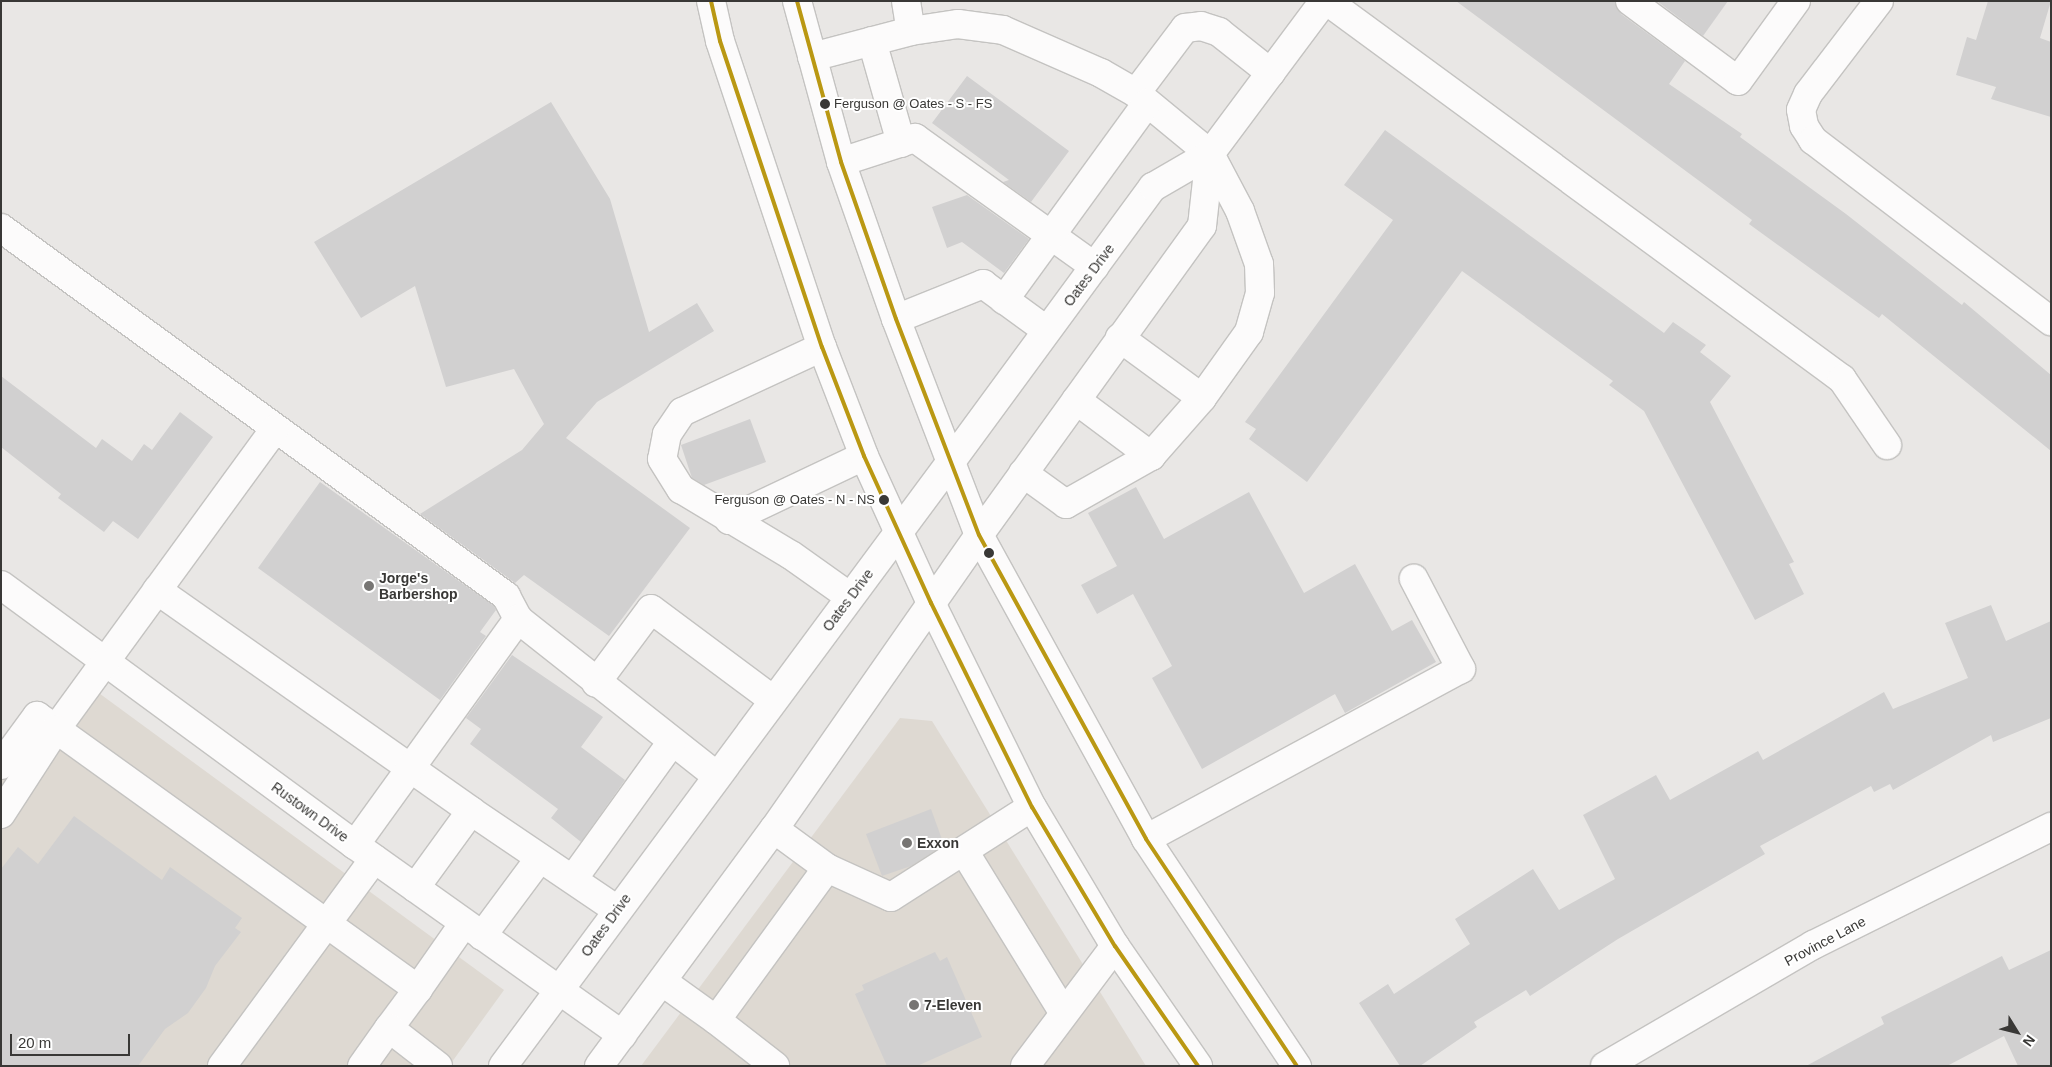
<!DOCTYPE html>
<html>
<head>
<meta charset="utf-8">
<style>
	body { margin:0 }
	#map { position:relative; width:2052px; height:1067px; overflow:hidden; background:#e9e7e5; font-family:Arial,sans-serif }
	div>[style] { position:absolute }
	.built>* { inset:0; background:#ded9d2 }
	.building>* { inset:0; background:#d1d0d0 }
	.roads { filter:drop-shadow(1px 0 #c4c3c1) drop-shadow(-1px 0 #c4c3c1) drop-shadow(0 1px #c4c3c1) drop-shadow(0 -1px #c4c3c1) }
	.minor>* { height:28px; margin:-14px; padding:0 14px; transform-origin:14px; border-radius:14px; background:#fcfbfb }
	.major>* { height:28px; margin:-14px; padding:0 14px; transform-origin:14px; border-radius:14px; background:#fcfbfb }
	.bus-1>* { height:4px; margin:-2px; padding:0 2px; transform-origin:2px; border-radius:2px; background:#ba9813 }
	.dots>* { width:14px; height:14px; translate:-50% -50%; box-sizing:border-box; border:2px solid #fff; border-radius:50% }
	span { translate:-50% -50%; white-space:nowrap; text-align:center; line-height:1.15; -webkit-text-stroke:4px #fff; paint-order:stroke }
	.bus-label { font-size:13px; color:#393836 }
	.left { translate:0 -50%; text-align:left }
	.right { translate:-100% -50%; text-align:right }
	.street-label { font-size:14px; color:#393836 }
	.poi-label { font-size:14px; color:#393836; font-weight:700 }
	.frame { position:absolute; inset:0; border:2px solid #393836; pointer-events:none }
	.north { position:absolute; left:1992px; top:1007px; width:50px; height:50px; -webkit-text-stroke:4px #fff; paint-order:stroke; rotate:126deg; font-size:14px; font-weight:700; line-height:20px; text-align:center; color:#393836 }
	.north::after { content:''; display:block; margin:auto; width:18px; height:22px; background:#393836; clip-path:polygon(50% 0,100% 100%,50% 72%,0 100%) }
	.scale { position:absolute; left:10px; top:1034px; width:120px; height:22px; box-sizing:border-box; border:2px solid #393836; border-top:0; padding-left:6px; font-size:15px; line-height:18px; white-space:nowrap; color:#393836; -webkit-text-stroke:4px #fff; paint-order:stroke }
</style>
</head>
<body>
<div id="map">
	<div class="built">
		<i style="clip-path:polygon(77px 677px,504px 990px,449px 1066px,1px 1066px,1px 781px)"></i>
		<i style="clip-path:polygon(900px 718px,932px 721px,1146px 1066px,641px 1066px)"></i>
	</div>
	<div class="building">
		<i style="clip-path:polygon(1456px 1px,1615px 1px,1621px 14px,1685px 61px,1669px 84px,1742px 134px,1740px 137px,1846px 214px,1962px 305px,1964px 302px,2051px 375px,2051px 451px,1882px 314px,1879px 318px,1749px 224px,1752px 220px)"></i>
		<i style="clip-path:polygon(1657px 1px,1728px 1px,1703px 36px)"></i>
		<i style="clip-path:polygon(1988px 1px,2051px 1px,2040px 38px,2051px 42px,2051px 117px,1991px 99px,1996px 87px,1956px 75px,1967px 37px,1976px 40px)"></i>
		<i style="clip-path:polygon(967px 76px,1069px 151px,1031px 202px,1003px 182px,1009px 180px,932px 123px)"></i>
		<i style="clip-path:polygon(551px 102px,610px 199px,649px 332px,697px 303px,714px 331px,597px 402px,566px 438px,690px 528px,609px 636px,524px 575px,515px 583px,420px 514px,522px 450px,544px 424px,514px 369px,446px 387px,415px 286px,361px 318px,314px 242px)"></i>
		<i style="clip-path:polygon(1385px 130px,1664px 333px,1673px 322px,1706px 345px,1700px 352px,1731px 376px,1710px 402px,1794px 562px,1789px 564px,1804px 594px,1755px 620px,1644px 411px,1609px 385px,1613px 381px,1462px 271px,1307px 482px,1249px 439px,1256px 429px,1245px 422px,1393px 220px,1344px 185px)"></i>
		<i style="clip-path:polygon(967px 195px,1029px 239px,1004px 273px,962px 242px,947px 248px,932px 207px)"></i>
		<i style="clip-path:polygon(1px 376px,96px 448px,102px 439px,132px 461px,144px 444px,152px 450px,180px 412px,213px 437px,138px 539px,113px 521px,104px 532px,58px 498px,61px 494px,1px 447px)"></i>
		<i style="clip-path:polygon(750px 419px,766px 462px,704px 485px,692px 478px,681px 445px)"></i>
		<i style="clip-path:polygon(320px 482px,494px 606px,496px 610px,480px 632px,486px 636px,440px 700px,258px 568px)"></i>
		<i style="clip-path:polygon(1136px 487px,1164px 539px,1249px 492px,1304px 593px,1355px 564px,1392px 631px,1412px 620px,1436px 662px,1345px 713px,1335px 694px,1202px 769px,1152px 678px,1172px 666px,1133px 594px,1097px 614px,1081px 585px,1117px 566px,1088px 513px)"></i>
		<i style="clip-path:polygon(1991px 605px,2006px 641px,2051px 621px,2051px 718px,1993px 742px,1991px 735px,1893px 790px,1890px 784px,1874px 792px,1871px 786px,1760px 846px,1765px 854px,1618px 939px,1530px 996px,1526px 990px,1474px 1022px,1477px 1027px,1420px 1066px,1400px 1066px,1359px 1003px,1388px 984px,1394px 994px,1470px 944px,1455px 919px,1533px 869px,1559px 910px,1615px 879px,1583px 815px,1656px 775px,1670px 800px,1758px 751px,1763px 760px,1884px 692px,1893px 709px,1968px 678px,1945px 623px)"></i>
		<i style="clip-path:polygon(512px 655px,603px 717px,581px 747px,625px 780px,581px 842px,551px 818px,558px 809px,470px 744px,481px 729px,466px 718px)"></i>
		<i style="clip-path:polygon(931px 809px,944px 845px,911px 866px,882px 876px,866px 834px)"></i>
		<i style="clip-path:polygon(74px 816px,162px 880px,170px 867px,242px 918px,235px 928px,241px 932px,215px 966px,206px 988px,188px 1013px,165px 1029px,138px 1066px,1px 1066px,1px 869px,18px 847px,38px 864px)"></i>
		<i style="clip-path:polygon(2051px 950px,2051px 1066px,2018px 1066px,2004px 1036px,1947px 1066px,1806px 1066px,1884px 1024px,1881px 1017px,2002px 956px,2009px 970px)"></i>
		<i style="clip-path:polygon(935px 952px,940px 961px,947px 957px,982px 1037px,917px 1066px,887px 1066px,855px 994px,864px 990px,862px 985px)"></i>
	</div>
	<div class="roads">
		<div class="minor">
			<i style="left:906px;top:1px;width:30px;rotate:81deg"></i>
			<i style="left:1327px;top:1px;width:639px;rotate:36.28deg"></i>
			<i style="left:1842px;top:379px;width:80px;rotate:55.7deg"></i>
			<i style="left:1630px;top:1px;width:134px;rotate:36.5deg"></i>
			<i style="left:1738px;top:81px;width:99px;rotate:-54.1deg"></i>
			<i style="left:1879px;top:1px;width:117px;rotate:127.4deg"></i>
			<i style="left:1808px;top:94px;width:17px;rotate:114deg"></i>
			<i style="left:1801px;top:110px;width:16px;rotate:79deg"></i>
			<i style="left:1804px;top:126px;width:17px;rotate:57deg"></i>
			<i style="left:1813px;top:140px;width:299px;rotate:37.3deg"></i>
			<i style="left:872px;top:41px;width:106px;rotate:74.1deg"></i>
			<i style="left:812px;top:57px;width:102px;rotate:-14.7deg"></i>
			<i style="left:911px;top:31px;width:48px;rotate:-8.5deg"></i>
			<i style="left:958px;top:24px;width:45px;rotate:7.6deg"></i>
			<i style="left:1003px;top:30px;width:107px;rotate:23.7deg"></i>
			<i style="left:1101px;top:73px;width:40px;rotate:29.7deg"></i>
			<i style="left:1136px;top:93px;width:96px;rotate:39.5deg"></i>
			<i style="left:1210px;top:154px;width:64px;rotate:62.2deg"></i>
			<i style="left:1240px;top:211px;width:56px;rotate:70.3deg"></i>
			<i style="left:1259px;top:264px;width:29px;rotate:88deg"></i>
			<i style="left:1260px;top:293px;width:41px;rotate:105.8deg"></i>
			<i style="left:1249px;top:332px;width:81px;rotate:125.5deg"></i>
			<i style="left:1202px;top:398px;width:102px;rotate:-143.8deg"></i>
			<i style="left:1136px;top:93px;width:81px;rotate:-53deg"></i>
			<i style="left:1185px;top:28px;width:16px;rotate:-7deg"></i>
			<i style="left:1201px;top:26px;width:19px;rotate:18deg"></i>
			<i style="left:1219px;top:32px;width:66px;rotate:38.3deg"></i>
			<i style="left:841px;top:162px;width:78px;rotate:-18deg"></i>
			<i style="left:915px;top:138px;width:221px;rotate:35.6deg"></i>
			<i style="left:1px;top:228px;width:625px;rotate:36.08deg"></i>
			<i style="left:506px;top:596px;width:26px;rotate:62deg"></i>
			<i style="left:518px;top:619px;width:253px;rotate:38.3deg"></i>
			<i style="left:1004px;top:300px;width:243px;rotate:-54deg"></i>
			<i style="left:896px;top:319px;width:94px;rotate:-21.9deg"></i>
			<i style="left:983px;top:284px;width:78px;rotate:36.1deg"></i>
			<i style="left:822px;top:347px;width:154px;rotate:155.1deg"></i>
			<i style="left:682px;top:412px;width:27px;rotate:124deg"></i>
			<i style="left:667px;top:434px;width:25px;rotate:101deg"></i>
			<i style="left:662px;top:459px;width:36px;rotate:58deg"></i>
			<i style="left:681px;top:489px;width:128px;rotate:31deg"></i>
			<i style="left:791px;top:555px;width:72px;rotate:35.4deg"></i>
			<i style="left:1076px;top:400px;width:94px;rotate:36.7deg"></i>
			<i style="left:950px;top:463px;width:343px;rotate:-53.7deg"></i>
			<i style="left:1153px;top:187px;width:66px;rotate:-30.1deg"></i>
			<i style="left:1210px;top:154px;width:191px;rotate:-53.3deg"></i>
			<i style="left:1023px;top:473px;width:53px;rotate:35.8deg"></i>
			<i style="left:1066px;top:504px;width:98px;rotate:-29.5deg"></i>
			<i style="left:1151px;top:456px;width:77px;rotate:-48.7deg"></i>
			<i style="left:729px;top:520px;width:149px;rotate:-25.4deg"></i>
			<i style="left:979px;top:535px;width:381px;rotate:-54.2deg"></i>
			<i style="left:1202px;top:226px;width:72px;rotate:-83.7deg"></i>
			<i style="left:1px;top:585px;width:439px;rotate:36.3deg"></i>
			<i style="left:355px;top:845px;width:328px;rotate:35.4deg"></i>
			<i style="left:157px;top:590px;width:384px;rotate:35.1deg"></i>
			<i style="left:471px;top:811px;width:95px;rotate:126deg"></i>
			<i style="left:596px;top:683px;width:92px;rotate:-53.4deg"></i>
			<i style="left:651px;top:609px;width:152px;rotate:36.7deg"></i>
			<i style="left:1px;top:765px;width:61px;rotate:-53.7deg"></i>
			<i style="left:37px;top:716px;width:23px;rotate:34deg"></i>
			<i style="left:56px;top:729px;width:371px;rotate:-53.9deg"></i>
			<i style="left:471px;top:811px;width:176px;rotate:34.1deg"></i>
			<i style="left:1px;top:814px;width:101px;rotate:-57.1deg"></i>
			<i style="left:56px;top:729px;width:446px;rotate:35.7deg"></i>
			<i style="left:418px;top:989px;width:49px;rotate:126.6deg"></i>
			<i style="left:774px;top:829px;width:66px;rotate:36.3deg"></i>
			<i style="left:827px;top:868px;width:188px;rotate:126.1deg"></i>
			<i style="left:716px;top:1020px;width:75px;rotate:37.9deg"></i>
			<i style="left:1146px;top:839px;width:358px;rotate:-28.4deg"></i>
			<i style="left:1461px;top:669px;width:102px;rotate:-117.6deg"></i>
			<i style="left:355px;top:845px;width:279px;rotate:-54.2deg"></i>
			<i style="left:964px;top:851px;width:189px;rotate:58.4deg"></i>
			<i style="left:827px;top:868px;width:70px;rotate:24.4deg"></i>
			<i style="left:891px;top:897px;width:167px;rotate:-32.6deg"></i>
			<i style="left:573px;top:879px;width:168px;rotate:-54.2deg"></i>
			<i style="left:482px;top:936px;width:97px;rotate:-53.4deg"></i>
			<i style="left:663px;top:982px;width:65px;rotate:35.6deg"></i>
			<i style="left:418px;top:989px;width:80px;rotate:-55.1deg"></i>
			<i style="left:222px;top:1066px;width:257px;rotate:-53.7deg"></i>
			<i style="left:362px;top:1066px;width:47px;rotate:-54.6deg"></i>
			<i style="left:389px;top:1028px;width:62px;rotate:37.8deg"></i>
			<i style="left:1025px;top:1066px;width:150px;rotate:-53.1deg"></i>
			<i style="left:1605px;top:1066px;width:241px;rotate:-30.2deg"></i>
			<i style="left:1813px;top:945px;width:266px;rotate:-26.4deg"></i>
		</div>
		<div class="major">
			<i style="left:711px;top:1px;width:41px;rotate:77.3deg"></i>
			<i style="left:720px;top:41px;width:323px;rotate:71.6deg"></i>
			<i style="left:822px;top:347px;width:117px;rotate:68.9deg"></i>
			<i style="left:864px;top:456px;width:162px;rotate:65.5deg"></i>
			<i style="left:931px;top:603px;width:228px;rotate:63.7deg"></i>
			<i style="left:1032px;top:807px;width:162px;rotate:59.2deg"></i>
			<i style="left:1115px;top:946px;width:146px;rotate:55.3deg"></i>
			<i style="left:797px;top:1px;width:167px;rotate:74.7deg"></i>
			<i style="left:841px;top:162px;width:166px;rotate:70.7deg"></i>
			<i style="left:896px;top:319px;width:231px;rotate:69deg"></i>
			<i style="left:979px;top:535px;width:347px;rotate:61.2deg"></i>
			<i style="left:1146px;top:839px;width:273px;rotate:56.4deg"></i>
			<i style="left:503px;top:1066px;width:751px;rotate:-53.45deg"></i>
			<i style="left:599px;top:1066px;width:295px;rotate:-53.6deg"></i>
			<i style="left:774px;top:829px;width:358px;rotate:-55.1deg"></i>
		</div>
	</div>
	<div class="bus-1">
		<i style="left:711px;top:1px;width:41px;rotate:77.3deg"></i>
		<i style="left:720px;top:41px;width:323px;rotate:71.6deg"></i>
		<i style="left:822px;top:347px;width:117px;rotate:68.9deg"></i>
		<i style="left:864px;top:456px;width:162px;rotate:65.5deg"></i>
		<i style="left:931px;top:603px;width:228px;rotate:63.7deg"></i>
		<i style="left:1032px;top:807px;width:162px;rotate:59.2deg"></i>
		<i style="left:1115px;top:946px;width:146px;rotate:55.3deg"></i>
		<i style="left:797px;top:1px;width:167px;rotate:74.7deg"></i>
		<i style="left:841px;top:162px;width:166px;rotate:70.7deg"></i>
		<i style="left:896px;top:319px;width:231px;rotate:69deg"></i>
		<i style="left:979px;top:535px;width:347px;rotate:61.2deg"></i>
		<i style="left:1146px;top:839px;width:273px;rotate:56.4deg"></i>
	</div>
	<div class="dots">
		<i style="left:825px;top:104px;background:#393836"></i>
		<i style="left:884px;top:500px;background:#393836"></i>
		<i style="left:989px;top:553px;background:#393836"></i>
		<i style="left:369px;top:586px;background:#777573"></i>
		<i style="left:907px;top:843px;background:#777573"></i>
		<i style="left:914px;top:1005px;background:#777573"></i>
	</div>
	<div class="bus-label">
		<span class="left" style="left:834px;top:104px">Ferguson @ Oates - S - FS</span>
		<span class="right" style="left:875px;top:500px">Ferguson @ Oates - N - NS</span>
	</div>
	<div class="street-label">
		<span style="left:1089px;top:275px;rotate:-53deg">Oates Drive</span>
		<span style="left:848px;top:600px;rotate:-53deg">Oates Drive</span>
		<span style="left:310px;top:812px;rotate:36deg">Rustown Drive</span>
		<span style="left:606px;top:925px;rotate:-54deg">Oates Drive</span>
		<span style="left:1825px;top:941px;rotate:-28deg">Province Lane</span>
	</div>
	<div class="poi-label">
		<span class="left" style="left:379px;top:586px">Jorge's<br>Barbershop</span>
		<span class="left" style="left:917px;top:843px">Exxon</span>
		<span class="left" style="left:924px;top:1005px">7-Eleven</span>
	</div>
	<div class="frame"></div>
	<div class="north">N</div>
	<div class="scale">20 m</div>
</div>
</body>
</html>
